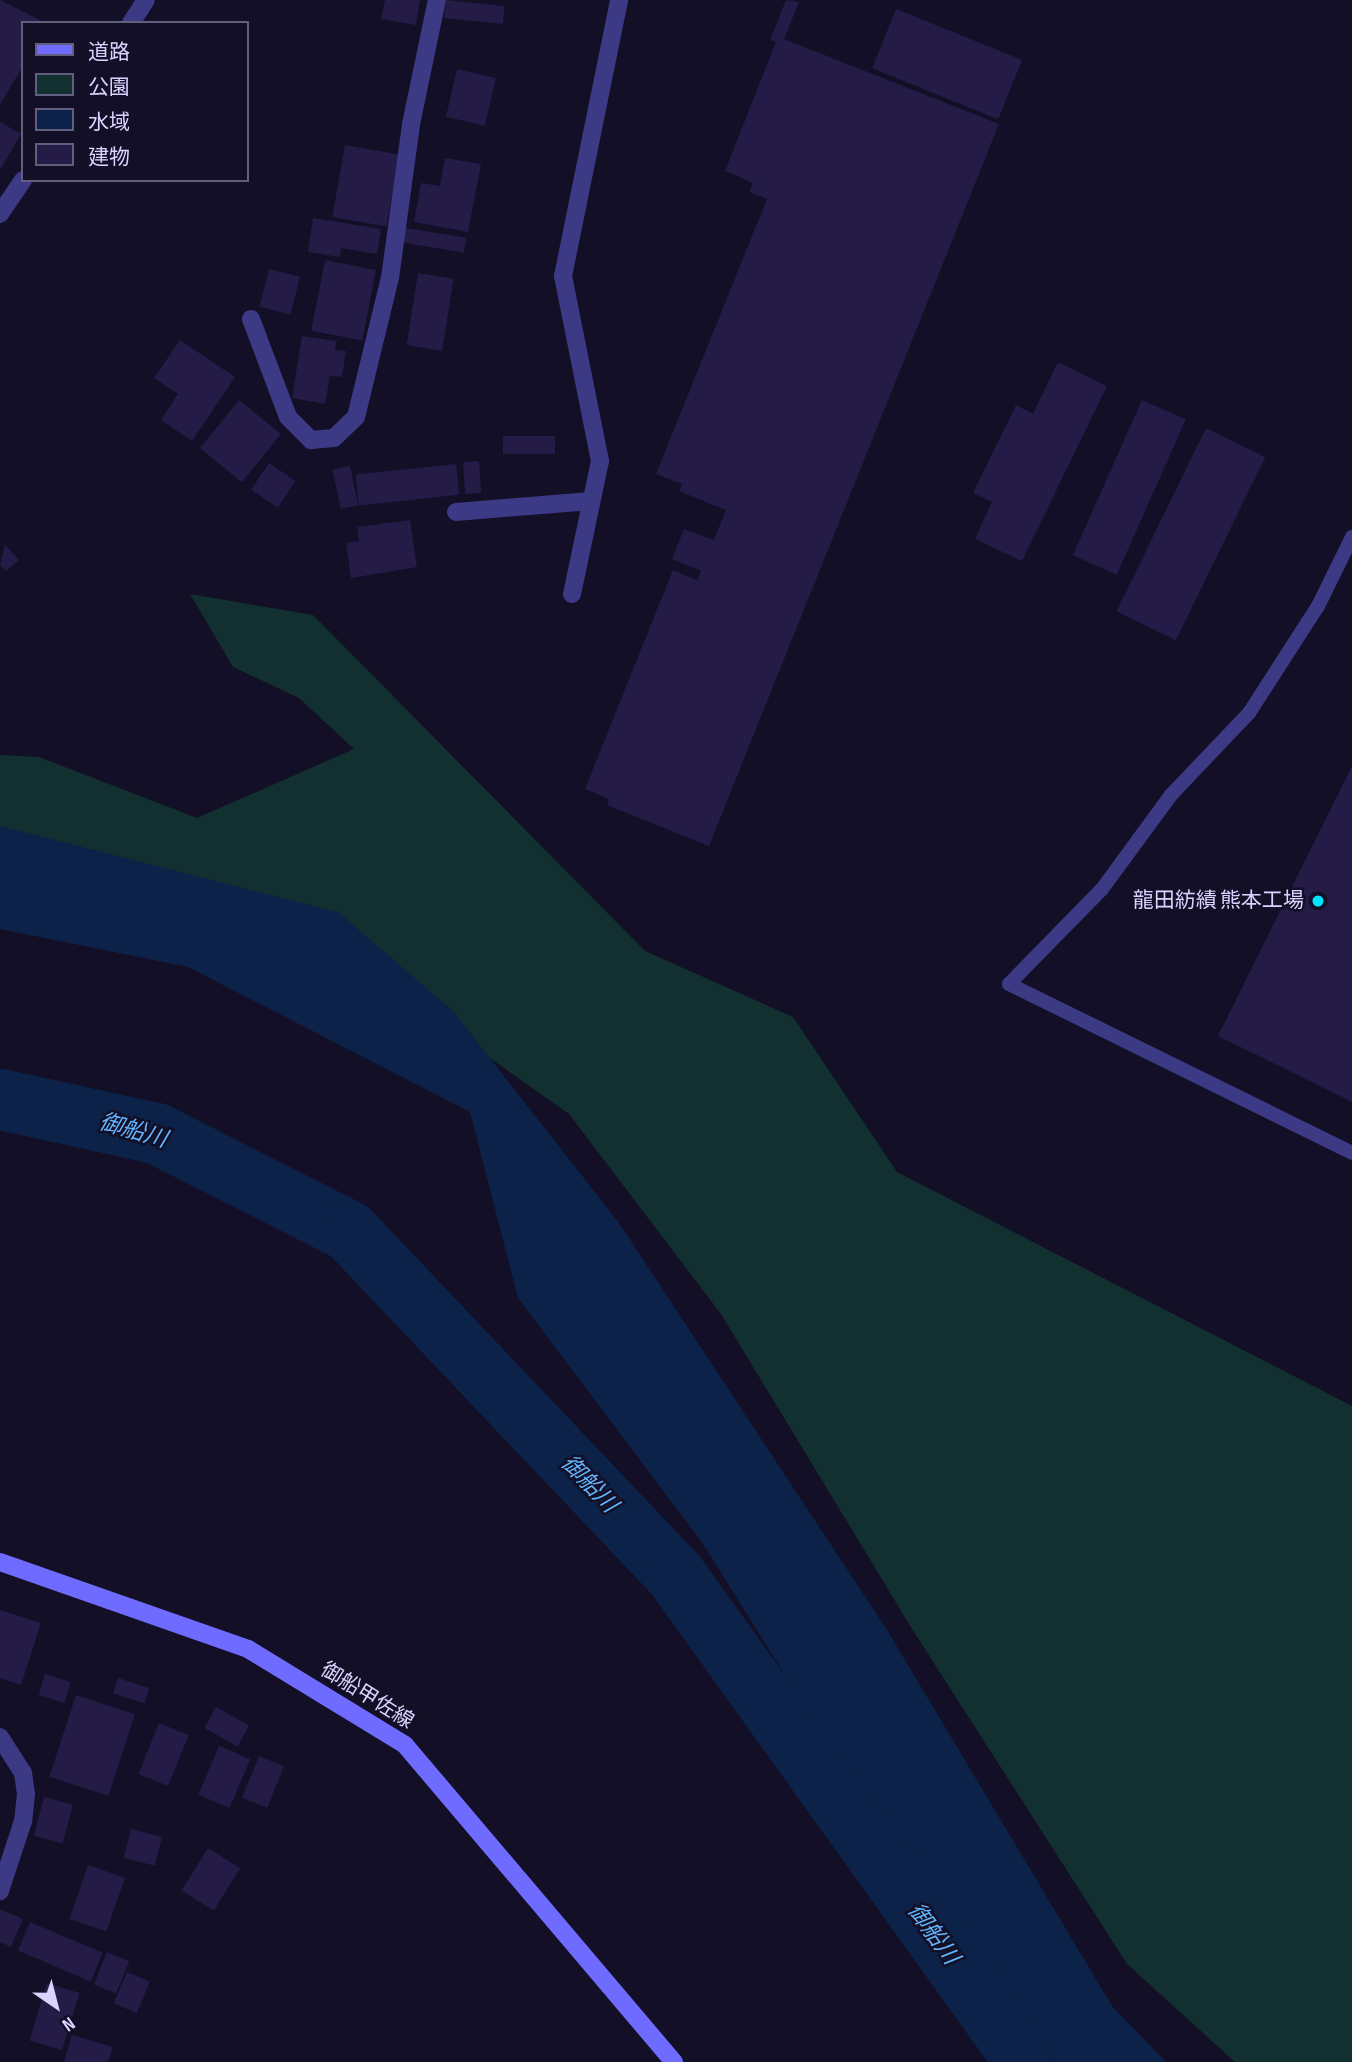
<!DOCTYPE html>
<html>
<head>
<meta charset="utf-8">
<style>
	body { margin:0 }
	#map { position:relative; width:1352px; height:2062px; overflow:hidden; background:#130f26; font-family:"Sofia Sans Condensed","Noto Sans JP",sans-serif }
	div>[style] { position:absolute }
	.green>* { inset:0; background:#12302f }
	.water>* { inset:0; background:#0c2248 }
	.river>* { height:61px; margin:-30.5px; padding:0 30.5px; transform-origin:30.5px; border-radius:30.5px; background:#0c2248 }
	.building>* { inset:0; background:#241b47; transform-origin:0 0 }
	.service>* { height:14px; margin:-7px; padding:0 7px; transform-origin:7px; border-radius:7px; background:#3d3a85 }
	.minor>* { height:18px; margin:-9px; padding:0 9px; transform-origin:9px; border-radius:9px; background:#3d3a85 }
	.secondary>* { height:18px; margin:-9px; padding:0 9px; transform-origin:9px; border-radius:9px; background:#6f6bff }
	.dots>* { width:19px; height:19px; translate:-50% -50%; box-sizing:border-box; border:4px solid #130f26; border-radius:50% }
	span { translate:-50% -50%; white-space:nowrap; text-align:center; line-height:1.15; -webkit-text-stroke:5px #130f26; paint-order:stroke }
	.poi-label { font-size:21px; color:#d9d4ff }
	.right { translate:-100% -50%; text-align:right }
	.street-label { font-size:21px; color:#d9d4ff }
	.water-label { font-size:23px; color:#62b6ff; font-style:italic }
	.legend { position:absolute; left:21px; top:21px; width:228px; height:161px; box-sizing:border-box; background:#130f26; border:2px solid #625e7d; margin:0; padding:9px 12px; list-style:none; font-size:21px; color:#d9d4ff }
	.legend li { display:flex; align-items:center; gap:14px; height:35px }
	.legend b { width:35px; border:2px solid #625e7d }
	.north { position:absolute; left:21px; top:1971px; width:70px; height:70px; -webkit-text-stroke:5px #130f26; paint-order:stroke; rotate:145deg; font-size:19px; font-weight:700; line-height:28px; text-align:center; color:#d9d4ff }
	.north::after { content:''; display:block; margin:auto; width:24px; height:32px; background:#d9d4ff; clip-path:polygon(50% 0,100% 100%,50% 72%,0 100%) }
</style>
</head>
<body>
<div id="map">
	<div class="green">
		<i style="clip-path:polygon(190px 594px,313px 615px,645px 951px,793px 1017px,897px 1172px,1352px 1406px,1352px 2062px,1235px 2062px,1127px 1964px,914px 1632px,721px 1314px,569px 1114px,317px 936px,0 887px,0 755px,39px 757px,197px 818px,354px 749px,299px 698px,233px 667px)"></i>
	</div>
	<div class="water">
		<i style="clip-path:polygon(0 826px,338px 912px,453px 1011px,619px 1223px,887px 1630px,1112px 2006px,1166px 2062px,1028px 2062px,701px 1541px,518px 1298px,470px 1112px,188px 967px,0 929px)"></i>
	</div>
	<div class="river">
		<i style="left:0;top:1099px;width:160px;rotate:12.3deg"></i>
		<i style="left:156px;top:1133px;width:216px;rotate:26.9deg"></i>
		<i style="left:349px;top:1231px;width:472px;rotate:46.5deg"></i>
		<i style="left:674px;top:1573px;width:602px;rotate:54.33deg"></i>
	</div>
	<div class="building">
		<i style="clip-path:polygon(0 0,46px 23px,23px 23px,23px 66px,0 105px)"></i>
		<i style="clip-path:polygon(385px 0,420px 0,416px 25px,381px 19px)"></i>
		<i style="left:446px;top:0;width:59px;height:18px;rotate:6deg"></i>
		<i style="clip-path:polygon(786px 0,799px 2px,784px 39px,999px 124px,709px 846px,607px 805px,609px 799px,585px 789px,673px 570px,697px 580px,701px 571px,672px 559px,684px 529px,714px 540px,726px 510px,679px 491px,682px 484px,656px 474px,767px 199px,749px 192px,753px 183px,725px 171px,776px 42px,770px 40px)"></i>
		<i style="left:896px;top:9px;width:136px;height:64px;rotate:22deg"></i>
		<i style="left:457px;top:69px;width:40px;height:49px;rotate:13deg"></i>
		<i style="clip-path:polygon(0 122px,21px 134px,0 170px)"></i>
		<i style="left:345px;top:145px;width:55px;height:73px;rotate:10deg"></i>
		<i style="clip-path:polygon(445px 158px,481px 164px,468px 232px,414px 222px,421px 183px,440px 186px)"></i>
		<i style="clip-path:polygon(313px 218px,381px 229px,377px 254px,341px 248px,340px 257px,308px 252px)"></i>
		<i style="left:405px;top:228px;width:62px;height:15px;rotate:9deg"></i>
		<i style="left:325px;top:260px;width:52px;height:72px;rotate:11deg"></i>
		<i style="left:269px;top:269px;width:32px;height:39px;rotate:14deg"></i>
		<i style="left:418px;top:273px;width:36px;height:73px;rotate:9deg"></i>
		<i style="clip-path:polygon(302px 336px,336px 341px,335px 350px,346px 351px,342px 377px,330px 376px,325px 404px,292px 398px)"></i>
		<i style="clip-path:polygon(180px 340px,235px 377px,192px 441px,161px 420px,178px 394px,154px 378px)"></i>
		<i style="clip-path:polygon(1058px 362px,1107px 386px,1022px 561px,975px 539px,992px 502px,973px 493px,1016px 405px,1033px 414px)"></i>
		<i style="left:239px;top:400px;width:54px;height:62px;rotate:39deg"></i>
		<i style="left:1142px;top:400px;width:48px;height:170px;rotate:24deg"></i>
		<i style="left:1206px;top:428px;width:66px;height:204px;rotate:26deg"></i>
		<i style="left:503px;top:436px;width:52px;height:18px"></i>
		<i style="left:479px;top:461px;width:32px;height:16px;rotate:86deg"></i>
		<i style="left:269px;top:463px;width:32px;height:32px;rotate:34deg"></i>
		<i style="left:456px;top:464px;width:31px;height:101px;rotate:84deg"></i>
		<i style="left:350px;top:466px;width:40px;height:18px;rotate:78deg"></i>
		<i style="clip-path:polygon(410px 520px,417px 567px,351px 578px,346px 543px,359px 541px,357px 527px)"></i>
		<i style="clip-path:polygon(5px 545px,19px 560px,6px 571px,0 565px)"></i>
		<i style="clip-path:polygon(1352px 766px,1352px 1102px,1218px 1036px)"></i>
		<i style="clip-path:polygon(0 1610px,41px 1623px,21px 1685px,0 1678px)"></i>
		<i style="left:45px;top:1674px;width:27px;height:22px;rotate:17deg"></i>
		<i style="left:118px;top:1678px;width:33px;height:16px;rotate:18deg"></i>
		<i style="left:76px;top:1695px;width:62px;height:86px;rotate:18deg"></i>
		<i style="left:216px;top:1707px;width:38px;height:24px;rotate:29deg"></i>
		<i style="left:159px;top:1723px;width:32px;height:55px;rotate:22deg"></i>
		<i style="left:219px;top:1746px;width:34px;height:53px;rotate:23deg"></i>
		<i style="left:259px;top:1756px;width:27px;height:45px;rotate:22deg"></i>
		<i style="left:44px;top:1797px;width:30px;height:40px;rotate:15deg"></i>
		<i style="left:131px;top:1829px;width:32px;height:30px;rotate:14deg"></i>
		<i style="left:208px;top:1848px;width:38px;height:50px;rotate:32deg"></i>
		<i style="left:88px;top:1865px;width:39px;height:57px;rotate:19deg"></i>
		<i style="clip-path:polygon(0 1909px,23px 1919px,11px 1947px,0 1942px)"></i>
		<i style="left:30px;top:1922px;width:79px;height:31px;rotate:23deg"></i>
		<i style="left:107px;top:1952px;width:24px;height:35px;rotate:22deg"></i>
		<i style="left:127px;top:1972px;width:25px;height:34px;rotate:23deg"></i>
		<i style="left:47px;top:1983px;width:34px;height:60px;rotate:17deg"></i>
		<i style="clip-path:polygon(72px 2035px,113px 2047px,108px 2062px,64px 2062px)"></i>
	</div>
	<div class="service">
		<i style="left:1352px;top:537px;width:77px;rotate:116.2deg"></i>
		<i style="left:1318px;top:606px;width:127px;rotate:122.8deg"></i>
		<i style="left:1249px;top:713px;width:113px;rotate:133.6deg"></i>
		<i style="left:1171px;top:795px;width:117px;rotate:126.3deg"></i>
		<i style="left:1102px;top:889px;width:133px;rotate:134.4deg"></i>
		<i style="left:1009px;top:984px;width:382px;rotate:26.2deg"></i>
	</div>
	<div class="minor">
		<i style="left:131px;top:23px;width:27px;rotate:-57deg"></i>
		<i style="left:0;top:214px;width:41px;rotate:-55.9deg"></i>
		<i style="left:251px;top:319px;width:105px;rotate:69.3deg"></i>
		<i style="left:288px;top:417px;width:33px;rotate:45deg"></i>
		<i style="left:311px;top:440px;width:23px;rotate:-5deg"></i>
		<i style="left:334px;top:438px;width:30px;rotate:-44deg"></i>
		<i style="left:356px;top:417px;width:143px;rotate:-76.3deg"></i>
		<i style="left:390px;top:278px;width:155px;rotate:-82.2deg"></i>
		<i style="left:411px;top:124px;width:127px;rotate:-78.2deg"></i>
		<i style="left:456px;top:512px;width:135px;rotate:-4.7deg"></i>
		<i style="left:572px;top:594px;width:136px;rotate:-78.1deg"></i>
		<i style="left:600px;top:461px;width:189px;rotate:-101.3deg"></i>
		<i style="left:563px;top:276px;width:282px;rotate:-78.5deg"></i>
		<i style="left:0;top:1737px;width:43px;rotate:57.4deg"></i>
		<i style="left:23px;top:1773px;width:21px;rotate:82deg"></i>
		<i style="left:26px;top:1794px;width:27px;rotate:96deg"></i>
		<i style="left:23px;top:1821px;width:74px;rotate:108.2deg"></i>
	</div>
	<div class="secondary">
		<i style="left:0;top:1562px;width:263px;rotate:19.3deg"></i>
		<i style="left:248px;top:1649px;width:184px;rotate:31.4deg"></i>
		<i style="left:405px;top:1745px;width:416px;rotate:49.7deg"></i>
	</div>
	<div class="dots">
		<i style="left:1318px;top:901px;background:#00e5ff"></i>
	</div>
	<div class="poi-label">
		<span class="right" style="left:1304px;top:901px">龍田紡績 熊本工場</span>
	</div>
	<div class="street-label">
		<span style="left:367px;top:1696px;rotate:32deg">御船甲佐線</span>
	</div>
	<div class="water-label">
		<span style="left:133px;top:1131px;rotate:16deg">御船川</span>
		<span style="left:589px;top:1484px;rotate:46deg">御船川</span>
		<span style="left:933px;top:1934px;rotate:54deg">御船川</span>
	</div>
	<ul class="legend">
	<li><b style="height:9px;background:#6f6bff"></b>道路</li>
	<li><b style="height:19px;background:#12302f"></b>公園</li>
	<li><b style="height:19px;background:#0c2248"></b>水域</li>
	<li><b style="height:19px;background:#241b47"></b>建物</li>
	</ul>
	<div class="north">N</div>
</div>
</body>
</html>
